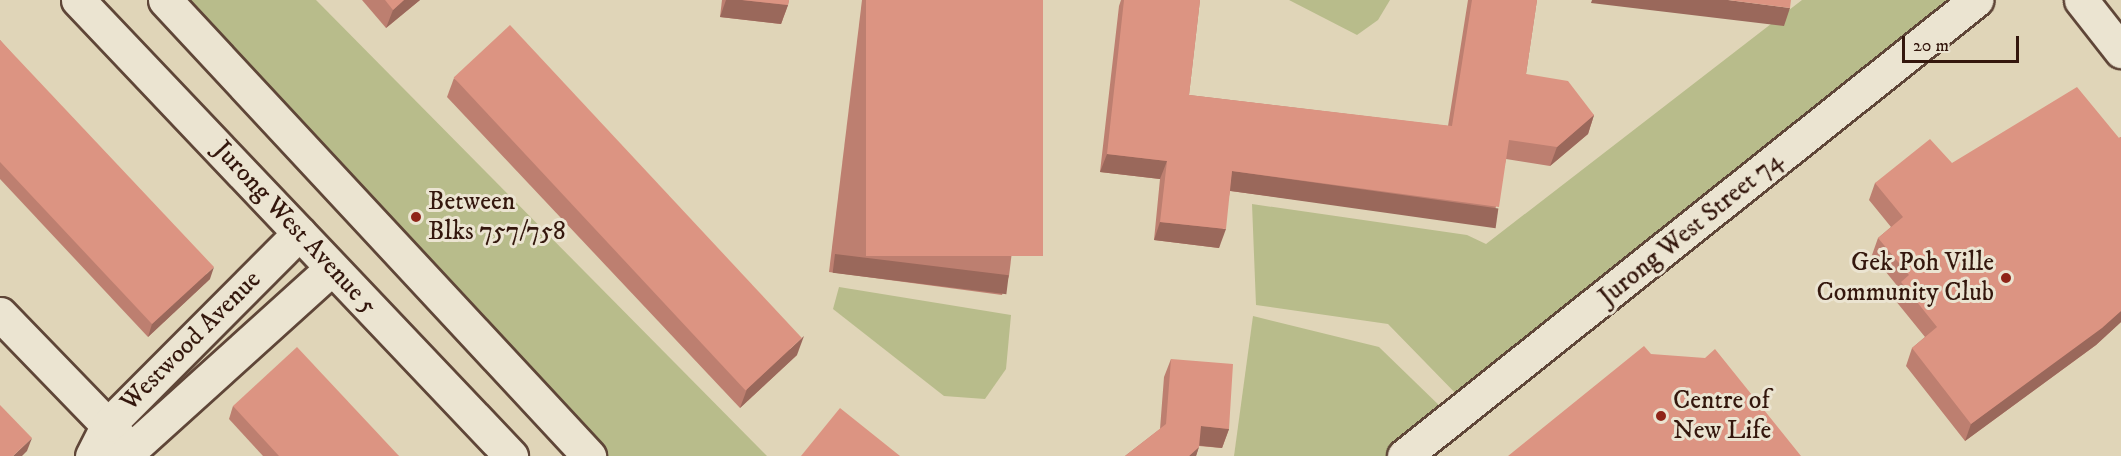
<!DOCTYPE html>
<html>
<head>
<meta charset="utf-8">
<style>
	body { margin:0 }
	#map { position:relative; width:2121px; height:456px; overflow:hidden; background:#e0d5b8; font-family:"IM FELL DW Pica",serif }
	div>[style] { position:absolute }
	.green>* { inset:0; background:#b8bc8b }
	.roads { filter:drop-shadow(2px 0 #5f4638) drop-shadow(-2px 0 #5f4638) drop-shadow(0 2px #5f4638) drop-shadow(0 -2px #5f4638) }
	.minor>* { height:33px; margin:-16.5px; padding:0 16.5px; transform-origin:16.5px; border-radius:16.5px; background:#ebe4d1 }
	.tertiary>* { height:33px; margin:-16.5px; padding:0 16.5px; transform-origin:16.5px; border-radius:16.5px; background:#ebe4d1 }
	.wall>* { inset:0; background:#bd7f70 }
	.shaded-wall>* { inset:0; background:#9a685b; transform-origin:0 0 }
	.building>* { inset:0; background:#dc9482; transform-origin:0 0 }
	.dots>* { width:16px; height:16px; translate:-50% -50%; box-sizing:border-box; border:3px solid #ebe4d1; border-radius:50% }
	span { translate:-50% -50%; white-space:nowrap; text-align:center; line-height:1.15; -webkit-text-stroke:6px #ebe4d1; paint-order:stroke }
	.poi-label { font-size:26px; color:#34170d }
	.left { translate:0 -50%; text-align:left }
	.right { translate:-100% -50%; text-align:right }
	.street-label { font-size:26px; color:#34170d }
	.scale { position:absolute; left:1902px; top:36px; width:117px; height:27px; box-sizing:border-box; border:3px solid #34170d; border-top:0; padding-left:8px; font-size:18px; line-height:21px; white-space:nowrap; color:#34170d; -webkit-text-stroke:4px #ebe4d1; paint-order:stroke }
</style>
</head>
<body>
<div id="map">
	<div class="green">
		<i style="clip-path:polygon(190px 0,316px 0,767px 456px,597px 456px,174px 13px)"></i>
		<i style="clip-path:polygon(1289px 0,1390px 0,1378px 20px,1357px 35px)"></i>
		<i style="clip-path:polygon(1802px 0,1966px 0,1463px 401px,1388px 324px,1256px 305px,1252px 204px,1467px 235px,1486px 244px)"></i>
		<i style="clip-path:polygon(839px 287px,1011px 315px,1006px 369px,985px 399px,944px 396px,833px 309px)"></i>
		<i style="clip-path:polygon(1253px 316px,1379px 347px,1446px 412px,1392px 456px,1234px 456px)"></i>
	</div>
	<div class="roads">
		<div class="minor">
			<i style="left:0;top:314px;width:175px;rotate:45.9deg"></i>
			<i style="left:92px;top:456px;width:35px;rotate:-63deg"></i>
			<i style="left:108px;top:425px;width:271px;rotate:-45.1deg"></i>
			<i style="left:124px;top:456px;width:280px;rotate:-42.1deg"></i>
			<i style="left:1404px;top:456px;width:732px;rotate:-38.56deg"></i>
		</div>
		<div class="tertiary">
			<i style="left:78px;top:0;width:629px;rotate:46.48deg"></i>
			<i style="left:165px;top:0;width:623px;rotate:47.08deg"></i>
			<i style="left:2081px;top:0;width:65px;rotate:51.9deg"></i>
		</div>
	</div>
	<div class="wall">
		<i style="clip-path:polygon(362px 0,420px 0,386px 28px)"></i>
		<i style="clip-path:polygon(722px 0,789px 0,788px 5px,781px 24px,720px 17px)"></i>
		<i style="clip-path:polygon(862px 0,1043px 0,1009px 276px,1002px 295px,829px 272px)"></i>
		<i style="clip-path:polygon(1121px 0,1200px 0,1189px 95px,1448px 126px,1468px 0,1537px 0,1526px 74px,1594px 115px,1588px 134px,1550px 166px,1506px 159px,1492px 225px,1230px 191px,1219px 248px,1154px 240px,1160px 179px,1100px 172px,1119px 6px)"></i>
		<i style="clip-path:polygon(0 40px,210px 279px,148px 337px,0 179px)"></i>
		<i style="clip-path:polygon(454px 78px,797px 355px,740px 408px,447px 97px)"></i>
		<i style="clip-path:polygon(2121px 137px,2121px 322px,2096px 345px,1965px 441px,1906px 366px,1912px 348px,1925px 337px,1895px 300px,1899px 288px,1872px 255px,1878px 238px,1891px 227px,1869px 200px,1875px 183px,1952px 163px,2119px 138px)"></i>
		<i style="clip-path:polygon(1171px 359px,1229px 429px,1222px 448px,1199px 446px,1196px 456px,1125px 456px,1160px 429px,1164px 377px)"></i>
		<i style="clip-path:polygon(233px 406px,399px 456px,263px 456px,229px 419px)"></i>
	</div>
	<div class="shaded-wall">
		<i style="clip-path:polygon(404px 0,420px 0,386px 28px,393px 10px)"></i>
		<i style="clip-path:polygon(726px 0,742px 0,788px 5px,781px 24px,720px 17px)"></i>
		<i style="clip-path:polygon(1592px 0,1728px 0,1790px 8px,1784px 26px,1591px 3px)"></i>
		<i style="clip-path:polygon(1594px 115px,1588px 134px,1550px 166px,1557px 147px)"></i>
		<i style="clip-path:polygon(1107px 154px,1167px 161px,1160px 179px,1100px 172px)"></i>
		<i style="left:1232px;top:171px;width:269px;height:20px;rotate:8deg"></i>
		<i style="clip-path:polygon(1160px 222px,1226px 229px,1219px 248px,1154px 240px)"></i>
		<i style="left:835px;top:254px;width:175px;height:19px;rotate:7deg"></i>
		<i style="clip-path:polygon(214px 267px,210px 279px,148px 337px,152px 324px)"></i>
		<i style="clip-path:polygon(2121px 311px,2121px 322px,2096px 345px,1965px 441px,1971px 424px)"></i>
		<i style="clip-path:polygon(804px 336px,797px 355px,740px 408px,747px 389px)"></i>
		<i style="clip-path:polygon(1201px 426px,1229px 429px,1222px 448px,1194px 445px)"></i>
		<i style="clip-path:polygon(32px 438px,27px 451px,22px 456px,13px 456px)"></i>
		<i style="clip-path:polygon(1199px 447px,1196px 456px,1189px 456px)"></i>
	</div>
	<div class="building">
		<i style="clip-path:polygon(385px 0,404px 0,393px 10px)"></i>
		<i style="clip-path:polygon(742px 0,789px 0,788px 5px)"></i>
		<i style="left:866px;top:0;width:177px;height:256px"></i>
		<i style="clip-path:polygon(1124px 0,1200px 0,1189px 95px,1452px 126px,1472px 0,1537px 0,1526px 74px,1568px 81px,1594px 115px,1557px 147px,1509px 140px,1499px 207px,1232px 171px,1226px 229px,1160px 222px,1167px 161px,1107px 154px)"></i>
		<i style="clip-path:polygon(1728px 0,1791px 0,1790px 8px)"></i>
		<i style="left:510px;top:25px;width:428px;height:77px;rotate:47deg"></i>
		<i style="clip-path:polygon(0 40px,214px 267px,152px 324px,0 162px)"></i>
		<i style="clip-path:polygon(2077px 87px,2119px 138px,2121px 137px,2121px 311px,2102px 328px,1971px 424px,1912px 348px,1937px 327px,1901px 282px,1909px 275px,1878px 238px,1903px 217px,1875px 183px,1930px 139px,1952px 163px)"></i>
		<i style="clip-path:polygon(1644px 346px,1651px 354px,1705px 358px,1715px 349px,1801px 456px,1508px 456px)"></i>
		<i style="clip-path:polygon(297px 347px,399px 456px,279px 456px,233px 406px)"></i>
		<i style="clip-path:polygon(1171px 359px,1233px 364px,1229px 429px,1201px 426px,1199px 447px,1189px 456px,1125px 456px,1166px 424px)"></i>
		<i style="clip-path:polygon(0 405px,32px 438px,13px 456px,0 456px)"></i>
		<i style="clip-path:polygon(840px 408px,900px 456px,801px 456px)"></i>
	</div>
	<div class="dots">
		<i style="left:416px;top:217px;background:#8f2418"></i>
		<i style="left:2006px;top:278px;background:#8f2418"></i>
		<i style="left:1661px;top:416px;background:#8f2418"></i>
	</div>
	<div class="poi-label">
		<span class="left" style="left:428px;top:217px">Between<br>Blks 757/758</span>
		<span class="right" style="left:1994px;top:278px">Gek Poh Ville<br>Community Club</span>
		<span class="left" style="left:1673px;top:416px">Centre of<br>New Life</span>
	</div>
	<div class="street-label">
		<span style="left:295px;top:228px;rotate:47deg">Jurong West Avenue 5</span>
		<span style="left:1691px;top:229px;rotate:-39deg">Jurong West Street 74</span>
		<span style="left:191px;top:341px;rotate:-45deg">Westwood Avenue</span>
	</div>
	<div class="scale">20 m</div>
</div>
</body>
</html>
